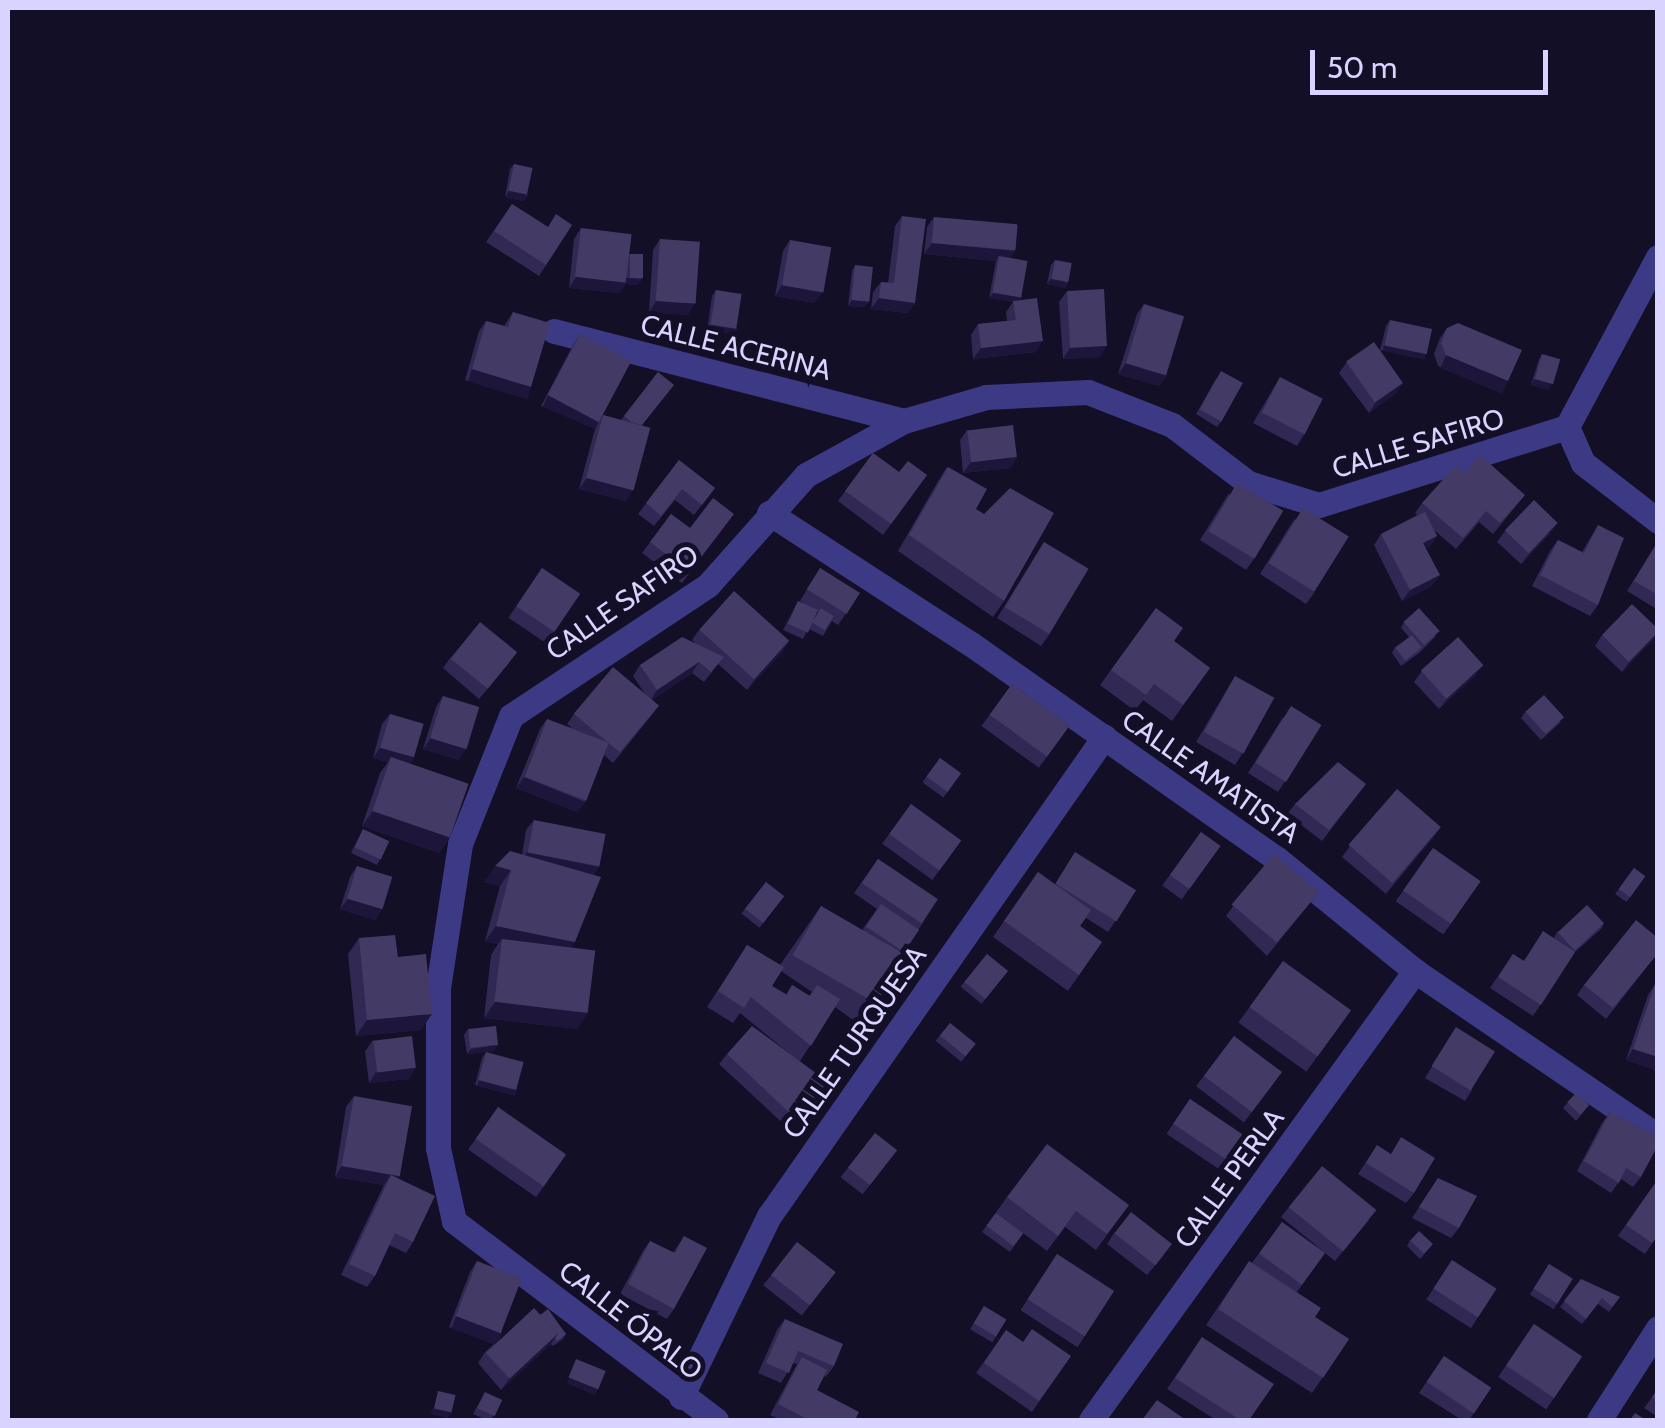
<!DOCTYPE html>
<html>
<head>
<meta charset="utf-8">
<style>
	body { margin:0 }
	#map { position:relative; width:1665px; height:1428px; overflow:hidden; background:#130f26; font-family:Cabin,sans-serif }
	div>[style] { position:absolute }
	.minor>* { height:25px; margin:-12.5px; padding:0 12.5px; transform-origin:12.5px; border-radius:12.5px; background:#3d3a85 }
	.tertiary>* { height:25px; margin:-12.5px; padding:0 12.5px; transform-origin:12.5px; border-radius:12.5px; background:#3d3a85 }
	.wall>* { inset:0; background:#312854; transform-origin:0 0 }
	.shaded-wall>* { inset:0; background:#1d163a; transform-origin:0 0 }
	.building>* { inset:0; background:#433a66; transform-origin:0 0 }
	span { translate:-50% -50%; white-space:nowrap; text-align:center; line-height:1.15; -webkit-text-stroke:10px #130f26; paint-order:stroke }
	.street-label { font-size:28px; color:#d9d4ff }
	.frame { position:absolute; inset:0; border:10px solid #d9d4ff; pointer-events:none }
	.scale { position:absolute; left:1310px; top:50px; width:238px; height:45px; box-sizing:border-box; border:5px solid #d9d4ff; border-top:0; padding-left:12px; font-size:30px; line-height:35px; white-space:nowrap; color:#d9d4ff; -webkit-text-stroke:8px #130f26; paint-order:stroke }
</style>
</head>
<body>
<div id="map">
	<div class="minor">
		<i style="left:554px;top:331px;width:361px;rotate:14.4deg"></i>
		<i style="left:769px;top:513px;width:241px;rotate:33deg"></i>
		<i style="left:971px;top:644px;width:373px;rotate:35.1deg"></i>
		<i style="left:1276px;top:858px;width:179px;rotate:39.1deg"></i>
		<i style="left:1415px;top:971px;width:294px;rotate:34.2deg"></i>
		<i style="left:681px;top:1397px;width:201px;rotate:-64.1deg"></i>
		<i style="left:769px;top:1216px;width:585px;rotate:-55.03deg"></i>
		<i style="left:716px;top:1420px;width:329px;rotate:-142.8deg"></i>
		<i style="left:454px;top:1221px;width:75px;rotate:-102.4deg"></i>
		<i style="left:438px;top:1148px;width:160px;rotate:-90deg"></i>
		<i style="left:438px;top:988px;width:146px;rotate:-81.3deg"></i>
		<i style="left:460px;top:844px;width:138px;rotate:-68.3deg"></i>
		<i style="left:511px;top:716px;width:237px;rotate:-33.6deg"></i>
		<i style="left:708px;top:585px;width:147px;rotate:-48.3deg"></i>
		<i style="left:806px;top:475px;width:112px;rotate:-28.9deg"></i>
		<i style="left:904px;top:421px;width:85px;rotate:-16.3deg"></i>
		<i style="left:986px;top:397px;width:102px;rotate:-2.8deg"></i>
		<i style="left:1088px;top:392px;width:90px;rotate:21.4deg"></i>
		<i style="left:1172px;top:425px;width:96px;rotate:37.3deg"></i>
		<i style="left:1248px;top:483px;width:74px;rotate:17.2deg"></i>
		<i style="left:1319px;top:505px;width:260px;rotate:-17.5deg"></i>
		<i style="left:1091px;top:1420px;width:554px;rotate:-54.19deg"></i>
		<i style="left:1599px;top:1420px;width:109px;rotate:-57.3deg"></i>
	</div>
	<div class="tertiary">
		<i style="left:1658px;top:257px;width:193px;rotate:118.2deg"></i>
		<i style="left:1567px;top:427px;width:39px;rotate:66deg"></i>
		<i style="left:1583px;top:463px;width:95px;rotate:37.7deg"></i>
	</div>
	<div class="wall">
		<i style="clip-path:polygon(514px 164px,528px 195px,524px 201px,505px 197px,510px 169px)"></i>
		<i style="clip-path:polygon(512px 204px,548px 227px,572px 225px,539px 276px,486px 242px)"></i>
		<i style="clip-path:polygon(902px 216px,915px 303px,908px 313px,871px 309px,873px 292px,881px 282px,888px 283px,895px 226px)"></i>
		<i style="clip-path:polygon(934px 217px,1015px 251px,1010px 258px,1022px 297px,1020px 300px,1036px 352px,973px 359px,971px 335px,978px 324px,1007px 321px,1006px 312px,1013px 302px,989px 298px,996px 261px,924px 254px,927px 227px)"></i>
		<i style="clip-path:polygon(581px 228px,630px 254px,642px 279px,638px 285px,626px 284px,619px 293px,569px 288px,574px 239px)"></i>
		<i style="clip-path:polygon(660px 239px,688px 315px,649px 312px,653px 250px)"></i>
		<i style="clip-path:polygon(790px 240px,815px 303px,775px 296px,783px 251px)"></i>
		<i style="clip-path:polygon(1055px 260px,1068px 283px,1065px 288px,1047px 284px,1051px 265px)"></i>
		<i style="clip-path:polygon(855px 265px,865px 307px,848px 306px,852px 271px)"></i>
		<i style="clip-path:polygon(716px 290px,737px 329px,733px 334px,707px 331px,712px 296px)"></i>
		<i style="clip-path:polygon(1067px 291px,1100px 357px,1063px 359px,1059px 302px)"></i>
		<i style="clip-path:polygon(1144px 304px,1159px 386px,1118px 374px,1137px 314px)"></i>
		<i style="clip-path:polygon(513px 312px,524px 398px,465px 380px,479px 331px,486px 321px,504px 326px)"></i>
		<i style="clip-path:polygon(1390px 320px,1422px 359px,1380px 350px,1403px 383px,1396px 393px,1369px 413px,1339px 373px,1347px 362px,1380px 350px,1386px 326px)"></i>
		<i style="clip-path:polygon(1447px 328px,1501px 392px,1438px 366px,1434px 354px,1440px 338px)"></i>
		<i style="clip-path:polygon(580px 334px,601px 417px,594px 428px,541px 406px,573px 345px)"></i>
		<i style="clip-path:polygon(1542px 354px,1549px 390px,1531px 385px,1539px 359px)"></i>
		<i style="clip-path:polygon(658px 372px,642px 425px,626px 501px,579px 489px,596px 425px,603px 415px,621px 420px)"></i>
		<i style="clip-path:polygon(1217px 377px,1221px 422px,1217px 427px,1196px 414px)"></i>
		<i style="clip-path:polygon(1280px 377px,1304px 435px,1297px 446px,1253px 423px)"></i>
		<i style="clip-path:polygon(967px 430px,1017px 457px,1010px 468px,963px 473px,960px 440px)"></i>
		<i style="clip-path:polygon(873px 453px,899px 472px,927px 475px,883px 535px,838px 501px)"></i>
		<i style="clip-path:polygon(679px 460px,715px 488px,694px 515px,675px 500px,654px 526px,638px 514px)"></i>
		<i style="clip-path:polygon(947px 467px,976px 509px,1004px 601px,993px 617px,898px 551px,937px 483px)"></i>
		<i style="clip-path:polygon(1465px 473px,1525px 495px,1493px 534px,1479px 522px,1456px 549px,1434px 530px,1437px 536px,1430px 546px,1426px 548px,1432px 586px,1402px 601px,1374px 545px,1381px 534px,1417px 515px,1415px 513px,1422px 503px)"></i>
		<i style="clip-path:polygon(1229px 493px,1254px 559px,1246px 570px,1200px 540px)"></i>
		<i style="clip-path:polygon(671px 514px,690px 528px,734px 514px,682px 583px,642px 553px)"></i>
		<i style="clip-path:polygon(1295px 518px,1314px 593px,1306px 604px,1260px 574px)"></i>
		<i style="clip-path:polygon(1598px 525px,1598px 605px,1590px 616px,1532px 586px,1550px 551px,1558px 540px,1582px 552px)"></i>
		<i style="clip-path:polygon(1505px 531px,1551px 533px,1521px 564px,1497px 542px)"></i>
		<i style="clip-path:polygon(1658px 541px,1658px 610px,1627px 591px)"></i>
		<i style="clip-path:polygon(1044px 542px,1049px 635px,1041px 646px,997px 618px)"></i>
		<i style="left:542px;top:568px;width:46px;height:60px;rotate:34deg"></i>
		<i style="clip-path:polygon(820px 568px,860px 593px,838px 625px,832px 621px,823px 636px,809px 629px,818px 612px,817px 611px,803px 639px,783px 630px,798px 601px,804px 604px,800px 601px)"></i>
		<i style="clip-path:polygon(1156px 608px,1174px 641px,1210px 668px,1172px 721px,1143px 700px,1135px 711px,1100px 685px)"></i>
		<i style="clip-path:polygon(1404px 622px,1436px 636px,1419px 653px,1401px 666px,1392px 653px,1395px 647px,1409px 637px,1401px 628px)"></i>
		<i style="clip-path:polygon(699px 630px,789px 641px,782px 652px,747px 690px,718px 664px,704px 682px,692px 673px,652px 700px,659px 706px,613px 763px,604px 755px,585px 802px,577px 812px,516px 788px,540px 729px,547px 719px,572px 728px,567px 724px,574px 714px,645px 694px,633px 676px,640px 665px,695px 643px,692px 640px)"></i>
		<i style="clip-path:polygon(1658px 633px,1652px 641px,1622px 672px,1595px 646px,1602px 635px)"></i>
		<i style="clip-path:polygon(450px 658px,509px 663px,479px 699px,443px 668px)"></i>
		<i style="clip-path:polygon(1422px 671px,1476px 675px,1439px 709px,1414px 682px)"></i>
		<i style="clip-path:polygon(1235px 676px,1242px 754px,1235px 765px,1196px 742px)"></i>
		<i style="left:1012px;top:684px;width:71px;height:52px;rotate:36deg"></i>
		<i style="clip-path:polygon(443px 696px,459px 760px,423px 749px,436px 707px)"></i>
		<i style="clip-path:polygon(1525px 712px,1561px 722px,1541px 740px,1521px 718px)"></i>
		<i style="clip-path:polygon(390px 714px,410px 764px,450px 837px,439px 853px,362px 826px,380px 773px,388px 762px,373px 758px,382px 724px)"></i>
		<i style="clip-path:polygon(1283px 717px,1285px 781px,1278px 792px,1248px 773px)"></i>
		<i style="left:940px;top:758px;width:26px;height:30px;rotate:36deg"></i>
		<i style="clip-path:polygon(1366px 784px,1322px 841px,1287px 814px,1295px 804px)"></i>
		<i style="left:911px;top:804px;width:62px;height:49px;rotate:36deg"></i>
		<i style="clip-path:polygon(534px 820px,599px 867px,593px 875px,571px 947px,577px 1029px,484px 1018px,491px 955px,498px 944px,485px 941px,500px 886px,484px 882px,522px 855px,526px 830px)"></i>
		<i style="clip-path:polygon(1441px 827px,1386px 894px,1342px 857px,1350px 846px)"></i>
		<i style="clip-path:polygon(363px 829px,380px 859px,377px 865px,351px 853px)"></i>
		<i style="left:1201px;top:832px;width:24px;height:66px;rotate:36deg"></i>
		<i style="left:1433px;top:848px;width:58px;height:65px;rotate:35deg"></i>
		<i style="clip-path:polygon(evenodd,878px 859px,938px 899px,903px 954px,905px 955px,857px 1023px,835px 1007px,800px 1061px,821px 1093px,788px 1128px,719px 1064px,727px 1054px,796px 1059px,740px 1013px,733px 1023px,707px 1007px,747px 945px,780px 965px,821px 906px,862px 930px,877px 909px,854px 893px,878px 859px,781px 971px,812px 992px,809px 996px,792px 985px,786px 994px,772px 986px,781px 971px)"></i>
		<i style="clip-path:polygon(357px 866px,382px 909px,375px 920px,340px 909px,350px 877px)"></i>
		<i style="left:1634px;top:868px;width:14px;height:32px;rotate:36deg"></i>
		<i style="clip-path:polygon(1038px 872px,1054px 884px,1136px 890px,1108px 932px,1086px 918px,1080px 926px,1102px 942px,1068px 991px,993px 937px)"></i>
		<i style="left:766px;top:882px;width:23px;height:40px;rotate:38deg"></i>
		<i style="clip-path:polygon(1319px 892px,1267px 956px,1226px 916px,1233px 906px)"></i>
		<i style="clip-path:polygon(1604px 923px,1601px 929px,1575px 952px,1533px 1016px,1490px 988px,1513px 954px,1523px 961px,1554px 938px,1557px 932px)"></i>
		<i style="clip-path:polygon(359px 938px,421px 1030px,356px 1036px,348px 954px)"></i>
		<i style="left:987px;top:954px;width:27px;height:42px;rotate:39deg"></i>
		<i style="clip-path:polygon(1657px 954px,1606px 1019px,1577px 995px,1584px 985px)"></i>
		<i style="left:1283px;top:961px;width:84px;height:76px;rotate:36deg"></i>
		<i style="clip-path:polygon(1655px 984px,1658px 1071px,1626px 1060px,1648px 995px)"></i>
		<i style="left:950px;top:1023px;width:33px;height:23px;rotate:39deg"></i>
		<i style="clip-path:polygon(1456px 1027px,1472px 1090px,1465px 1101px,1425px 1078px)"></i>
		<i style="clip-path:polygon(468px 1029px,494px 1051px,467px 1054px,464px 1035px)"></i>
		<i style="left:1234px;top:1036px;width:60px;height:63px;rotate:37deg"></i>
		<i style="clip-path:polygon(373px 1040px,409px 1079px,369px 1083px,365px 1051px)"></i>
		<i style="clip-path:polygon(486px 1052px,513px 1095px,475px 1085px,482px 1058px)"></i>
		<i style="clip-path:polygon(354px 1096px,398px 1179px,413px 1242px,406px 1253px,389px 1245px,375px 1276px,367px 1287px,341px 1275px,384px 1185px,335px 1177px,346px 1107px)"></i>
		<i style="left:1190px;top:1099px;width:63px;height:42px;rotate:34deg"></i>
		<i style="clip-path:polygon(1567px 1103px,1585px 1110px,1576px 1121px,1563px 1108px)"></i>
		<i style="left:498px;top:1107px;width:83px;height:52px;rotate:35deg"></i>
		<i style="clip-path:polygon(1610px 1112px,1641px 1177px,1633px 1187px,1621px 1179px,1611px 1193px,1577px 1171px,1602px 1123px)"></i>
		<i style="left:875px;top:1133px;width:28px;height:56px;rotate:38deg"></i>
		<i style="clip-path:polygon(1377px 1145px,1414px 1193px,1406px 1203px,1358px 1174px)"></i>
		<i style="clip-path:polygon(1438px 1178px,1459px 1228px,1451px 1238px,1412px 1218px)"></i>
		<i style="clip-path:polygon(1658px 1179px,1658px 1235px,1645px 1254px,1618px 1236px)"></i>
		<i style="clip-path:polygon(1007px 1197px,1129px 1205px,1096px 1250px,1065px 1227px,1047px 1251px,1023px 1233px,1010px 1252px,982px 1232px)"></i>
		<i style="clip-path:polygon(1289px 1207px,1369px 1220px,1335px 1261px,1325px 1253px,1297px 1292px,1315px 1317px,1349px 1339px,1312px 1393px,1206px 1325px,1238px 1277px,1252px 1263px,1282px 1222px,1323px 1251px,1281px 1217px)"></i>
		<i style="clip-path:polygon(1114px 1233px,1164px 1255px,1147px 1275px,1107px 1244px)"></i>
		<i style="clip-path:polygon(684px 1236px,674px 1309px,667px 1319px,620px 1294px,643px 1251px,650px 1241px,673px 1253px)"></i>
		<i style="clip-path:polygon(1410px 1240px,1433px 1244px,1420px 1259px,1407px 1246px)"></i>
		<i style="left:797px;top:1242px;width:49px;height:55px;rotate:38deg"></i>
		<i style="left:1057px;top:1254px;width:68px;height:67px;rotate:33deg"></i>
		<i style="left:1452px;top:1260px;width:53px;height:47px;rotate:33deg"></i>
		<i style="clip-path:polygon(477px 1261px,502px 1333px,495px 1343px,540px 1315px,566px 1334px,563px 1339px,553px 1346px,551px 1344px,501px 1390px,478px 1363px,485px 1352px,494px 1344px,449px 1327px,470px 1272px)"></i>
		<i style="left:1549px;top:1264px;width:28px;height:36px;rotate:32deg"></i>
		<i style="clip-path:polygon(1581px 1279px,1620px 1297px,1609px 1312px,1598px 1304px,1582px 1324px,1560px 1307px)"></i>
		<i style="left:984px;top:1306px;width:26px;height:27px;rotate:31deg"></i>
		<i style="clip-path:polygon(785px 1319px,834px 1366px,826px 1377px,824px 1376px,817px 1390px,855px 1420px,781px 1420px,770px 1415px,797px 1364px,793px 1363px,781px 1383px,758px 1373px,777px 1330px)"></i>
		<i style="left:1534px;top:1324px;width:58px;height:64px;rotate:34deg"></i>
		<i style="clip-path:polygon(1006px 1330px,1023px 1342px,1071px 1356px,1032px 1412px,976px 1373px)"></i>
		<i style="clip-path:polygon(1202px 1337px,1249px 1420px,1216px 1420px,1167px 1389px)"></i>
		<i style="clip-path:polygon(1444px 1356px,1491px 1388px,1469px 1420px,1462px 1420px,1419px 1393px)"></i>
		<i style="clip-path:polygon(1658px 1389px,1658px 1417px,1644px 1408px)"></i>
		<i style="clip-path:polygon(485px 1392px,493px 1417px,491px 1420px,486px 1420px,473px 1414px)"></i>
	</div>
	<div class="shaded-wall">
		<i style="clip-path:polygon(509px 191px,528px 195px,524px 201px,505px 197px)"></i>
		<i style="clip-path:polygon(932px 243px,1015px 251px,1008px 262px,999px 256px,996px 261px,924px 254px)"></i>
		<i style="clip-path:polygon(576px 277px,628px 278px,642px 279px,638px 285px,626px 284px,619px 293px,569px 288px)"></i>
		<i style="clip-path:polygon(1051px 279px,1068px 283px,1065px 288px,1047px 284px)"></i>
		<i style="clip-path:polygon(782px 285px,823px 292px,815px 303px,775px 296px)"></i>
		<i style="clip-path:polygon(993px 293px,1022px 297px,1018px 303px,989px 298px)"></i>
		<i style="clip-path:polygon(879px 298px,915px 303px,908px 313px,871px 309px)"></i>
		<i style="clip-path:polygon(852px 300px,869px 302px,865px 307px,848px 306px)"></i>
		<i style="clip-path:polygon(656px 301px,695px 304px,688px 315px,649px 312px)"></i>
		<i style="clip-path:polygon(711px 325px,737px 329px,733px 334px,707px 331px)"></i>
		<i style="clip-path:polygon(1043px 341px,1036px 352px,973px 359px,981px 348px)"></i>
		<i style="left:1384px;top:345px;width:43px;height:6px;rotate:12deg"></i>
		<i style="clip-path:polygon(1107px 346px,1100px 357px,1063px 359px,1070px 348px)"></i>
		<i style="left:1446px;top:355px;width:67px;height:14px;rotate:23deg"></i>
		<i style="clip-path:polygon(1126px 363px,1167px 376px,1159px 386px,1118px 374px)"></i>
		<i style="left:472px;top:369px;width:62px;height:13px;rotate:17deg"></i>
		<i style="clip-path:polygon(1535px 379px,1552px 384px,1549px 390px,1531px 385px)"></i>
		<i style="clip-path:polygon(1403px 383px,1396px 393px,1369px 413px,1376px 402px)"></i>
		<i style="left:548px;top:395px;width:57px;height:13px;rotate:23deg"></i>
		<i style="clip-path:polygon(1017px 457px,1010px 468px,963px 473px,971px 462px)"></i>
		<i style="clip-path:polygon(587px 478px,633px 490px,626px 501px,579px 489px)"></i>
		<i style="clip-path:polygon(1558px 523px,1551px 533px,1521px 564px,1529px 554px)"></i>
		<i style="clip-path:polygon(1437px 536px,1430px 546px,1416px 554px,1423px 543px)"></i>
		<i style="clip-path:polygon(1440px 575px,1432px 586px,1402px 601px,1410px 590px)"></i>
		<i style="clip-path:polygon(1658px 632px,1652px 641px,1622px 672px,1629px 662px)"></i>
		<i style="clip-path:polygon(789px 641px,782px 652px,747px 690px,754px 680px)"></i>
		<i style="clip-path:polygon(699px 662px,692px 673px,650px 701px,657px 690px)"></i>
		<i style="clip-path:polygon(1483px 665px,1476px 675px,1439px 709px,1447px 699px)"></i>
		<i style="clip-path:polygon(431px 738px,466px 749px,459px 760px,423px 749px)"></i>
		<i style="clip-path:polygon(380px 748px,415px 757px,407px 768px,391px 757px,388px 762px,373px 758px)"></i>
		<i style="clip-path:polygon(524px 777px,585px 802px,577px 812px,516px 788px)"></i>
		<i style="clip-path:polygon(373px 811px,450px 837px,439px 853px,362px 826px)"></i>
		<i style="clip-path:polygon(1441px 827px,1434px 838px,1386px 894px,1394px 884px)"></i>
		<i style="clip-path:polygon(527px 852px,599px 867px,592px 877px,520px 863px)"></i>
		<i style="clip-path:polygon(495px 866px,511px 870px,500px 886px,484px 882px)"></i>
		<i style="clip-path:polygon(348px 899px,382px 909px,375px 920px,340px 909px)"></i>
		<i style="clip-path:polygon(496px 926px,575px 942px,564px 957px,502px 939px,498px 944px,485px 941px)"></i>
		<i style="clip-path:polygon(495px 1002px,588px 1013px,577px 1029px,484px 1018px)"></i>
		<i style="clip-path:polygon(432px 1014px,421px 1030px,356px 1036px,367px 1020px)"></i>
		<i style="clip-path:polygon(498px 1045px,494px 1051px,467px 1054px,471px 1049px)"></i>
		<i style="clip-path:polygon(1633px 1049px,1658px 1057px,1658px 1071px,1626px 1060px)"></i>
		<i style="clip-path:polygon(416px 1068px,409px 1079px,369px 1083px,376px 1072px)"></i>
		<i style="left:479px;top:1080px;width:39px;height:6px;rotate:15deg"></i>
		<i style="clip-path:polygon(828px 1082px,821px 1093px,788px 1128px,795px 1118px)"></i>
		<i style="clip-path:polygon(342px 1166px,401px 1175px,393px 1186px,391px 1175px,384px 1185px,335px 1177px)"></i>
		<i style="left:456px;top:1316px;width:49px;height:13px;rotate:20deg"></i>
		<i style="clip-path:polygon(558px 1334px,550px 1345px,501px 1390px,509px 1379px)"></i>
		<i style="left:569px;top:1378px;width:31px;height:6px;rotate:22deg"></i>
		<i style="clip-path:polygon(433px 1408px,452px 1413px,448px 1418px,430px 1414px)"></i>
	</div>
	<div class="building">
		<i style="left:514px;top:164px;width:19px;height:27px;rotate:12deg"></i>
		<i style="clip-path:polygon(512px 204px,548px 227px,556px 214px,572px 225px,546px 265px,494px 231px)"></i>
		<i style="clip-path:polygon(902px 216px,926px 219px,915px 303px,879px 298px,881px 282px,894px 283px)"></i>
		<i style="left:934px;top:217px;width:84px;height:26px;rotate:5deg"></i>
		<i style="left:581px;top:228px;width:51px;height:49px;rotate:7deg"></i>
		<i style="left:660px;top:239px;width:40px;height:62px;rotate:4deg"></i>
		<i style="left:790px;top:240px;width:42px;height:46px;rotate:10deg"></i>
		<i style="left:630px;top:254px;width:13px;height:24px"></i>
		<i style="left:999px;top:256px;width:29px;height:37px;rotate:10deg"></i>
		<i style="left:1055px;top:260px;width:17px;height:19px;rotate:10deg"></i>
		<i style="left:855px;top:265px;width:18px;height:35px;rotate:6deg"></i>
		<i style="left:1104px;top:289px;width:57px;height:37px;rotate:87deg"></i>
		<i style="left:716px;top:290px;width:26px;height:35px;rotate:9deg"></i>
		<i style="clip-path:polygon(1037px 298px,1043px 341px,981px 348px,978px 324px,1016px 320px,1013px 301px)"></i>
		<i style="left:1144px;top:304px;width:42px;height:62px;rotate:17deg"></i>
		<i style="clip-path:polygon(513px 312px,550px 323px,531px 387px,472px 369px,486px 321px,508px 327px)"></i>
		<i style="left:1390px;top:320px;width:43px;height:26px;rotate:12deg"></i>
		<i style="clip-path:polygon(1458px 323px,1522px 350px,1508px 381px,1446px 355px,1441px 343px,1447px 328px)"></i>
		<i style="left:580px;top:334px;width:58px;height:69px;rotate:28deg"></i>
		<i style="left:1374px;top:342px;width:50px;height:34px;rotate:55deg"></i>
		<i style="left:1542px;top:354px;width:19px;height:26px;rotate:16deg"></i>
		<i style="left:1221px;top:371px;width:25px;height:44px;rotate:29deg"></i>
		<i style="clip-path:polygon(658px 372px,674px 385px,642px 425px,631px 422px,624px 416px)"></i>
		<i style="left:1280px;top:377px;width:48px;height:40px;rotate:27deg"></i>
		<i style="left:603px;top:415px;width:49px;height:65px;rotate:15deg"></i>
		<i style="left:1013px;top:425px;width:32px;height:46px;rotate:83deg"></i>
		<i style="clip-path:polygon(873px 453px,899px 472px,908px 461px,927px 475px,891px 524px,845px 491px)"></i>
		<i style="clip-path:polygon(1480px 455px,1525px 495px,1500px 523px,1486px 511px,1463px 538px,1422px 503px,1456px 465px,1465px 473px)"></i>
		<i style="clip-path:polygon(679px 460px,715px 488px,702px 505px,682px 489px,661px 516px,646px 503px)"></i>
		<i style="clip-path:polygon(948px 467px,987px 489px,976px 509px,984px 514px,1010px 488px,1054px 513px,1004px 601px,909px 535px)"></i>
		<i style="left:1237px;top:483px;width:54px;height:56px;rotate:31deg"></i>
		<i style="clip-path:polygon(713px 498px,734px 514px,689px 572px,650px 542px,671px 514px,690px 528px)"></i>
		<i style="left:1534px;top:500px;width:33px;height:42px;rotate:44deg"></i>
		<i style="left:1303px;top:508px;width:54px;height:65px;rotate:32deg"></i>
		<i style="clip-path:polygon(1425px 512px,1437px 536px,1423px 543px,1440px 575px,1410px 590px,1381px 534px)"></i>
		<i style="clip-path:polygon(1598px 525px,1624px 538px,1598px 605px,1540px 575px,1558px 540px,1584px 553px)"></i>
		<i style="clip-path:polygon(1658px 541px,1658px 595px,1634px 581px)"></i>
		<i style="left:1044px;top:542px;width:52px;height:76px;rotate:31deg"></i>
		<i style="left:542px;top:568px;width:46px;height:46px;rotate:34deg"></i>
		<i style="left:820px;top:568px;width:47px;height:25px;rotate:32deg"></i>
		<i style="left:734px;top:591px;width:74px;height:52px;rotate:42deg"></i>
		<i style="left:798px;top:601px;width:22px;height:25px;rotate:24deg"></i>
		<i style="clip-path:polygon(1632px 604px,1658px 629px,1658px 632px,1629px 662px,1602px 635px)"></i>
		<i style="left:821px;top:608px;width:15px;height:17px;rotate:32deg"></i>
		<i style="clip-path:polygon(1156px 608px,1183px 628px,1174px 641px,1210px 668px,1183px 705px,1154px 684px,1146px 695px,1111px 670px)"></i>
		<i style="left:1419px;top:608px;width:31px;height:21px;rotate:48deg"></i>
		<i style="left:480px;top:622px;width:48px;height:47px;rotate:39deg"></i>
		<i style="left:1412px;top:635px;width:16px;height:21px;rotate:52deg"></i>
		<i style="clip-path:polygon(682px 637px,724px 657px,711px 672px,699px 662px,657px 690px,640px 665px)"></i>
		<i style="left:1458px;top:637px;width:38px;height:50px;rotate:48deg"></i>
		<i style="left:613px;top:667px;width:60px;height:61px;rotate:40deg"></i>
		<i style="left:1235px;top:676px;width:45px;height:64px;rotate:29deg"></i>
		<i style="left:1012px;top:684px;width:71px;height:38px;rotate:36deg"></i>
		<i style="left:1544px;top:695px;width:30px;height:25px;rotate:48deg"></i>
		<i style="left:443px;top:696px;width:38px;height:44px;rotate:17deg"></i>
		<i style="left:1291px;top:706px;width:36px;height:67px;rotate:32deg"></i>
		<i style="left:390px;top:714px;width:35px;height:35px;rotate:16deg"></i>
		<i style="left:547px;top:719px;width:66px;height:62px;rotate:21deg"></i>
		<i style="left:391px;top:757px;width:82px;height:57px;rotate:19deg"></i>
		<i style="left:940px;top:758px;width:26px;height:23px;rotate:36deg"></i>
		<i style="clip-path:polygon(1338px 762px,1366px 784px,1329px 830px,1295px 804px)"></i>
		<i style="left:1397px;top:789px;width:58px;height:74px;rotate:41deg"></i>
		<i style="left:911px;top:804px;width:62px;height:37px;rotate:36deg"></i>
		<i style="left:534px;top:820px;width:73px;height:33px;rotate:11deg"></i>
		<i style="left:363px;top:829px;width:29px;height:20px;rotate:25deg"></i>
		<i style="left:1201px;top:832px;width:24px;height:53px;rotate:36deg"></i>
		<i style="left:1433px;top:848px;width:58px;height:52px;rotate:35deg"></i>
		<i style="clip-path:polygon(510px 851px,601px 877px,575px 942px,496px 926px,511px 870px,495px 866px)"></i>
		<i style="left:1075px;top:852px;width:72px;height:37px;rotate:32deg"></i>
		<i style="left:1274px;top:854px;width:59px;height:66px;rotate:40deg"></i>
		<i style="left:878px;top:859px;width:72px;height:29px;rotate:34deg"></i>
		<i style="left:357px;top:866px;width:37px;height:34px;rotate:17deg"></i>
		<i style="left:1634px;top:868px;width:14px;height:26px;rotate:36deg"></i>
		<i style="clip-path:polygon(1038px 872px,1091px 910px,1080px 926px,1102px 942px,1079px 975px,1004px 921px)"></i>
		<i style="left:766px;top:882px;width:23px;height:34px;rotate:38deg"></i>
		<i style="left:881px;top:904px;width:46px;height:27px;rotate:34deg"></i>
		<i style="left:1587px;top:905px;width:25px;height:40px;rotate:47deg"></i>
		<i style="left:821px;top:906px;width:97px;height:57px;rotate:30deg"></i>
		<i style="clip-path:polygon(1636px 920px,1658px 938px,1658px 953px,1613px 1008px,1584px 985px)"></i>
		<i style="clip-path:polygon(1543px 931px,1575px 952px,1541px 1005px,1498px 977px,1513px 954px,1524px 961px)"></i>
		<i style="clip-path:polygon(395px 935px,398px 957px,426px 954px,432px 1014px,367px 1020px,359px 938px)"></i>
		<i style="left:502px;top:939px;width:94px;height:63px;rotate:7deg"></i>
		<i style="clip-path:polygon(747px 945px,784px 967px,772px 986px,787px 995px,792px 985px,810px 996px,817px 985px,840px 999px,811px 1046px,751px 997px,744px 1008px,718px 991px)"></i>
		<i style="left:987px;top:954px;width:27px;height:36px;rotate:39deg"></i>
		<i style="left:1283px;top:961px;width:84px;height:57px;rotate:36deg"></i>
		<i style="clip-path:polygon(1655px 984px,1658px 985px,1658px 1057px,1633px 1049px)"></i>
		<i style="left:950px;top:1023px;width:33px;height:16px;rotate:39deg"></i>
		<i style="left:496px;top:1026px;width:19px;height:28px;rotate:84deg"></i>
		<i style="clip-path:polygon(752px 1026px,828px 1082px,795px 1118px,727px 1054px)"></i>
		<i style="left:1456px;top:1027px;width:46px;height:46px;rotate:32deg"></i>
		<i style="left:412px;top:1036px;width:32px;height:39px;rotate:83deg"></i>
		<i style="left:1234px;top:1036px;width:60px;height:50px;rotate:37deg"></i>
		<i style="left:486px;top:1052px;width:39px;height:29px;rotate:15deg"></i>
		<i style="left:1576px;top:1093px;width:18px;height:13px;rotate:43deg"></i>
		<i style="left:354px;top:1096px;width:59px;height:71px;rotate:10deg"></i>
		<i style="left:1190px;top:1099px;width:63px;height:30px;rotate:34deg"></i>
		<i style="left:498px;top:1107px;width:83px;height:39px;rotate:35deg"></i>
		<i style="clip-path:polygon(1610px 1112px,1658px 1136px,1658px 1145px,1641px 1177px,1626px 1168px,1619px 1183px,1584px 1161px)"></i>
		<i style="left:875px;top:1133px;width:28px;height:44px;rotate:38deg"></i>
		<i style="clip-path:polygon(1401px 1137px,1435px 1158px,1414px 1193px,1366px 1163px,1377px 1145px,1391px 1154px)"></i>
		<i style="clip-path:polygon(1047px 1144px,1129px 1205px,1107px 1234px,1076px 1211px,1058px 1236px,1007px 1197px)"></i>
		<i style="left:1322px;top:1166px;width:70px;height:53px;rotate:39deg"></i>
		<i style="clip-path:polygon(391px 1175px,435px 1196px,413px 1242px,395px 1233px,375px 1276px,349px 1264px)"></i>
		<i style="clip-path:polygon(1438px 1178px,1477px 1196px,1459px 1228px,1419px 1207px)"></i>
		<i style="clip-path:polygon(1658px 1179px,1658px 1235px,1652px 1243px,1626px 1225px)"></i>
		<i style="left:1131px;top:1212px;width:52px;height:27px;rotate:38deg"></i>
		<i style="left:996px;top:1213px;width:34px;height:16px;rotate:37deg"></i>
		<i style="left:1282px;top:1222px;width:53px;height:39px;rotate:36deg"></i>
		<i style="left:1419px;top:1231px;width:19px;height:13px;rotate:43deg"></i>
		<i style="clip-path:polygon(684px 1236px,707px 1248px,674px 1309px,628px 1284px,650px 1241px,675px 1253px)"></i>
		<i style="left:797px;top:1242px;width:49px;height:42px;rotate:38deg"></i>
		<i style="left:1057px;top:1254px;width:68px;height:54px;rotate:33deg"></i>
		<i style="left:1452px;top:1260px;width:53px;height:34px;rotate:33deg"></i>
		<i style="left:477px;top:1261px;width:48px;height:59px;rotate:21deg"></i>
		<i style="clip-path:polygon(1249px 1261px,1321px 1308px,1315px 1317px,1349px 1339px,1323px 1378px,1218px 1309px)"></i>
		<i style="left:1549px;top:1264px;width:28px;height:29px;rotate:32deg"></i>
		<i style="clip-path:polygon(1581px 1279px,1620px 1297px,1612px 1307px,1602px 1298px,1586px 1319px,1564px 1301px)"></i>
		<i style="left:984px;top:1306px;width:26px;height:20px;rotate:31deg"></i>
		<i style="left:534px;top:1308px;width:35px;height:66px;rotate:47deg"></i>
		<i style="clip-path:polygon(548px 1309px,566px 1334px,557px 1341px,555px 1338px,558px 1334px,540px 1315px)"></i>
		<i style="clip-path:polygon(785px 1319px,843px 1344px,834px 1366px,798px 1351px,789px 1373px,766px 1363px)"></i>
		<i style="left:1534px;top:1324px;width:58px;height:50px;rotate:34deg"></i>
		<i style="clip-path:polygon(1032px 1329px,1071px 1356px,1039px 1401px,984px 1363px,1006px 1330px,1023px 1342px)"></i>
		<i style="clip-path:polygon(1202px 1337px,1274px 1384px,1249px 1420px,1240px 1420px,1175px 1378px)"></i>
		<i style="left:1444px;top:1356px;width:57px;height:31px;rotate:34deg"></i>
		<i style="clip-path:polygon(802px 1357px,827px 1370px,817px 1390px,859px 1412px,855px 1420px,809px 1420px,778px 1404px)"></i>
		<i style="left:576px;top:1359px;width:32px;height:20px;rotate:22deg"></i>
		<i style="clip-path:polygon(1658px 1389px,1658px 1402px,1652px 1397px)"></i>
		<i style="left:438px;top:1391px;width:18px;height:18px;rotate:13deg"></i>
		<i style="left:485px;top:1392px;width:19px;height:18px;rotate:25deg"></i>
		<i style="clip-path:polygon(1157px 1400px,1186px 1420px,1142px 1420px)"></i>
		<i style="clip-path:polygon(1635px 1413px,1646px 1420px,1630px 1420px)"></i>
	</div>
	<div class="street-label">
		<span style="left:736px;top:347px;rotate:14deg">CALLE ACERINA</span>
		<span style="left:1418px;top:443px;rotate:-17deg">CALLE SAFIRO</span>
		<span style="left:622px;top:602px;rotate:-35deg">CALLE SAFIRO</span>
		<span style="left:1211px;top:776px;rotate:35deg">CALLE AMATISTA</span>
		<span style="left:854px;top:1042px;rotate:-55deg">CALLE TURQUESA</span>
		<span style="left:1229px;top:1178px;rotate:-54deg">CALLE PERLA</span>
		<span style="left:631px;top:1320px;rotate:38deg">CALLE ÓPALO</span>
	</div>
	<div class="frame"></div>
	<div class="scale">50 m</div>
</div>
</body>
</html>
